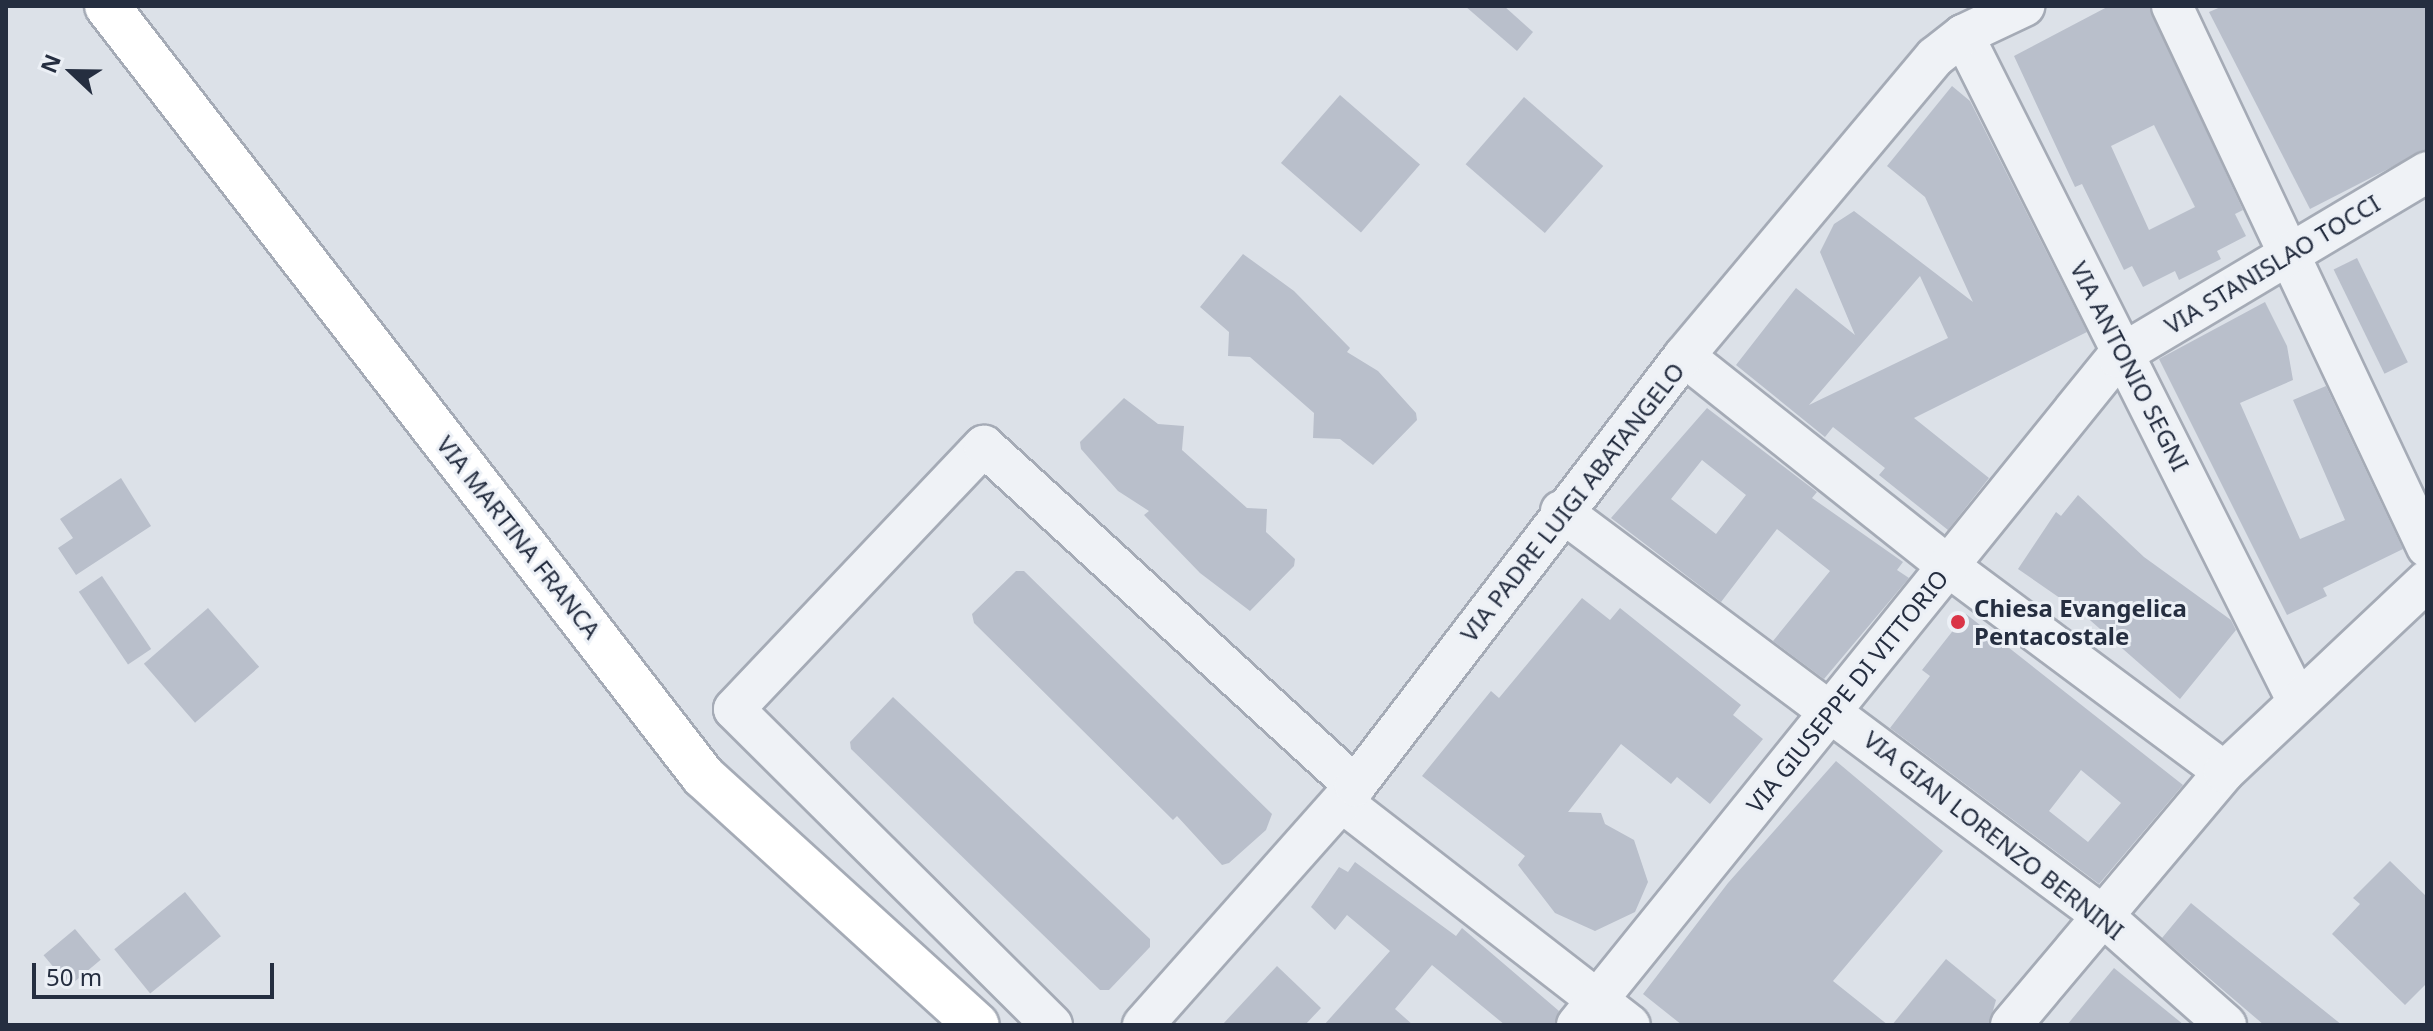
<!DOCTYPE html>
<html>
<head>
<meta charset="utf-8">
<style>
	body { margin:0 }
	#map { position:relative; width:2433px; height:1031px; overflow:hidden; background:#dce1e8; font-family:"Noto Sans",sans-serif }
	div>[style] { position:absolute }
	.building>* { inset:0; background:#b9bfcb; transform-origin:0 0 }
	.roads { filter:drop-shadow(2px 0 #a5abb6) drop-shadow(-2px 0 #a5abb6) drop-shadow(0 2px #a5abb6) drop-shadow(0 -2px #a5abb6) }
	.minor>* { height:40px; margin:-20px; padding:0 20px; transform-origin:20px; border-radius:20px; background:#eff2f6 }
	.major>* { height:44px; margin:-22px; padding:0 22px; transform-origin:22px; border-radius:22px; background:#fff }
	.dots>* { width:22px; height:22px; translate:-50% -50%; box-sizing:border-box; border:4px solid #ecf0f6; border-radius:50% }
	span { translate:-50% -50%; white-space:nowrap; text-align:center; line-height:1.15; -webkit-text-stroke:6px #ecf0f6; paint-order:stroke }
	.street-label { font-size:24px; color:#252e40 }
	.poi-label { font-size:24px; color:#252e40; font-weight:700 }
	.left { translate:0 -50%; text-align:left }
	.frame { position:absolute; inset:0; border:8px solid #252e40; pointer-events:none }
	.north { position:absolute; left:32px; top:32px; width:80px; height:80px; -webkit-text-stroke:6px #ecf0f6; paint-order:stroke; rotate:292deg; font-size:22px; font-weight:700; line-height:32px; text-align:center; color:#252e40 }
	.north::after { content:''; display:block; margin:auto; width:28px; height:36px; background:#252e40; clip-path:polygon(50% 0,100% 100%,50% 72%,0 100%) }
	.scale { position:absolute; left:32px; top:963px; width:242px; height:36px; box-sizing:border-box; border:4px solid #252e40; border-top:0; padding-left:10px; font-size:24px; line-height:28px; white-space:nowrap; color:#252e40; -webkit-text-stroke:6px #ecf0f6; paint-order:stroke }
</style>
</head>
<body>
<div id="map">
	<div class="building">
		<i style="clip-path:polygon(1465px 6px,1504px 6px,1533px 32px,1517px 51px)"></i>
		<i style="clip-path:polygon(evenodd,2109px 6px,2149px 6px,2243px 210px,2235px 214px,2246px 236px,2217px 251px,2221px 259px,2179px 280px,2175px 271px,2143px 287px,2132px 266px,2124px 270px,2082px 184px,2075px 187px,2014px 56px,2109px 6px,2154px 125px,2195px 207px,2149px 230px,2111px 146px,2154px 125px)"></i>
		<i style="clip-path:polygon(2223px 6px,2427px 6px,2427px 149px,2310px 209px,2209px 12px)"></i>
		<i style="clip-path:polygon(evenodd,1952px 86px,1970px 101px,2087px 332px,1914px 418px,1989px 478px,1948px 530px,1879px 475px,1885px 468px,1833px 427px,1825px 437px,1736px 365px,1796px 288px,1855px 335px,1820px 252px,1834px 224px,1854px 211px,1973px 302px,1925px 197px,1887px 166px,1952px 86px,1920px 276px,1948px 338px,1809px 405px,1863px 342px,1920px 276px)"></i>
		<i style="left:1340px;top:95px;width:106px;height:90px;rotate:41deg"></i>
		<i style="left:1524px;top:97px;width:105px;height:89px;rotate:41deg"></i>
		<i style="clip-path:polygon(1243px 254px,1294px 291px,1350px 348px,1347px 352px,1378px 371px,1416px 413px,1417px 420px,1373px 465px,1340px 439px,1313px 438px,1314px 413px,1250px 357px,1228px 356px,1229px 332px,1200px 307px)"></i>
		<i style="left:2357px;top:258px;width:116px;height:26px;rotate:64deg"></i>
		<i style="clip-path:polygon(2265px 302px,2287px 346px,2293px 380px,2240px 403px,2300px 539px,2345px 520px,2293px 400px,2326px 386px,2403px 549px,2323px 588px,2327px 596px,2287px 615px,2159px 359px)"></i>
		<i style="clip-path:polygon(1124px 398px,1158px 424px,1184px 426px,1182px 450px,1247px 508px,1267px 509px,1266px 532px,1295px 559px,1294px 566px,1250px 611px,1200px 573px,1144px 515px,1149px 511px,1118px 491px,1081px 449px,1080px 442px)"></i>
		<i style="clip-path:polygon(evenodd,1707px 408px,1817px 492px,1812px 498px,1903px 562px,1897px 570px,1909px 578px,1824px 679px,1773px 641px,1830px 571px,1777px 529px,1721px 602px,1611px 518px,1707px 408px,1702px 460px,1746px 495px,1716px 534px,1671px 499px,1702px 460px)"></i>
		<i style="clip-path:polygon(121px 478px,151px 526px,76px 575px,58px 548px,73px 538px,60px 519px)"></i>
		<i style="clip-path:polygon(2078px 495px,2144px 557px,2231px 620px,2236px 630px,2180px 699px,2083px 614px,2018px 569px,2056px 512px,2061px 516px)"></i>
		<i style="clip-path:polygon(1016px 571px,1024px 571px,1272px 814px,1266px 830px,1229px 863px,1222px 865px,1177px 816px,1173px 820px,974px 623px,972px 614px)"></i>
		<i style="left:102px;top:576px;width:88px;height:28px;rotate:56deg"></i>
		<i style="clip-path:polygon(1582px 598px,1610px 620px,1620px 608px,1741px 705px,1733px 715px,1763px 739px,1710px 804px,1677px 777px,1671px 784px,1621px 744px,1568px 812px,1601px 813px,1605px 824px,1634px 840px,1648px 882px,1635px 912px,1595px 931px,1555px 913px,1518px 865px,1525px 856px,1422px 776px,1491px 691px,1499px 698px)"></i>
		<i style="left:208px;top:608px;width:78px;height:85px;rotate:49deg"></i>
		<i style="clip-path:polygon(evenodd,1966px 614px,2183px 785px,2099px 884px,1890px 728px,1930px 676px,1922px 670px,1966px 614px,2081px 770px,2121px 803px,2088px 842px,2049px 811px,2081px 770px)"></i>
		<i style="clip-path:polygon(893px 697px,1150px 939px,1150px 947px,1109px 990px,1100px 990px,851px 749px,850px 742px)"></i>
		<i style="clip-path:polygon(1836px 761px,1943px 851px,1833px 981px,1888px 1025px,1682px 1025px,1643px 994px,1728px 883px)"></i>
		<i style="clip-path:polygon(2390px 861px,2427px 897px,2427px 983px,2405px 1005px,2332px 934px,2360px 904px,2353px 898px)"></i>
		<i style="clip-path:polygon(1355px 862px,1456px 936px,1462px 928px,1559px 1011px,1555px 1025px,1505px 1025px,1432px 965px,1395px 1009px,1413px 1025px,1324px 1025px,1390px 951px,1347px 915px,1335px 930px,1311px 907px,1339px 867px,1348px 872px)"></i>
		<i style="left:185px;top:892px;width:57px;height:91px;rotate:51deg"></i>
		<i style="clip-path:polygon(2191px 903px,2236px 940px,2342px 1025px,2264px 1025px,2162px 938px)"></i>
		<i style="left:75px;top:929px;width:40px;height:41px;rotate:50deg"></i>
		<i style="clip-path:polygon(1946px 959px,1996px 1000px,1989px 1025px,1892px 1025px)"></i>
		<i style="clip-path:polygon(1277px 966px,1321px 1008px,1305px 1025px,1222px 1025px)"></i>
		<i style="clip-path:polygon(2114px 968px,2184px 1025px,2067px 1025px)"></i>
	</div>
	<div class="roads">
		<div class="minor">
			<i style="left:2172px;top:6px;width:598px;rotate:64.76deg"></i>
			<i style="left:1963px;top:35px;width:742px;rotate:63.33deg"></i>
			<i style="left:1684px;top:356px;width:337px;rotate:38.5deg"></i>
			<i style="left:1948px;top:566px;width:344px;rotate:36.7deg"></i>
			<i style="left:1561px;top:511px;width:677px;rotate:36.77deg"></i>
			<i style="left:2103px;top:916px;width:164px;rotate:41.5deg"></i>
			<i style="left:1342px;top:802px;width:364px;rotate:37.8deg"></i>
			<i style="left:1052px;top:1025px;width:448px;rotate:-135.2deg"></i>
			<i style="left:734px;top:709px;width:363px;rotate:-46.5deg"></i>
			<i style="left:984px;top:446px;width:503px;rotate:42.5deg"></i>
			<i style="left:1143px;top:1025px;width:319px;rotate:-48.4deg"></i>
			<i style="left:1355px;top:786px;width:541px;rotate:-52.58deg"></i>
			<i style="left:1684px;top:356px;width:390px;rotate:-50deg"></i>
			<i style="left:1935px;top:57px;width:36px;rotate:-38deg"></i>
			<i style="left:1963px;top:35px;width:68px;rotate:-25.4deg"></i>
			<i style="left:1577px;top:1025px;width:859px;rotate:-51.05deg"></i>
			<i style="left:2117px;top:357px;width:361px;rotate:-30.8deg"></i>
			<i style="left:2011px;top:1025px;width:331px;rotate:-49.9deg"></i>
			<i style="left:2224px;top:772px;width:279px;rotate:-43.3deg"></i>
		</div>
		<div class="major">
			<i style="left:107px;top:6px;width:974px;rotate:52.26deg"></i>
			<i style="left:703px;top:776px;width:370px;rotate:42.3deg"></i>
		</div>
	</div>
	<div class="dots">
		<i style="left:1958px;top:622px;background:#da3447"></i>
	</div>
	<div class="street-label">
		<span style="left:2272px;top:264px;rotate:-31deg">VIA STANISLAO TOCCI</span>
		<span style="left:2130px;top:366px;rotate:63deg">VIA ANTONIO SEGNI</span>
		<span style="left:1572px;top:502px;rotate:-52deg">VIA PADRE LUIGI ABATANGELO</span>
		<span style="left:519px;top:537px;rotate:52deg">VIA MARTINA FRANCA</span>
		<span style="left:1847px;top:691px;rotate:-51deg">VIA GIUSEPPE DI VITTORIO</span>
		<span style="left:1994px;top:835px;rotate:38deg">VIA GIAN LORENZO BERNINI</span>
	</div>
	<div class="poi-label">
		<span class="left" style="left:1974px;top:622px">Chiesa Evangelica<br>Pentacostale</span>
	</div>
	<div class="frame"></div>
	<div class="north">N</div>
	<div class="scale">50 m</div>
</div>
</body>
</html>
